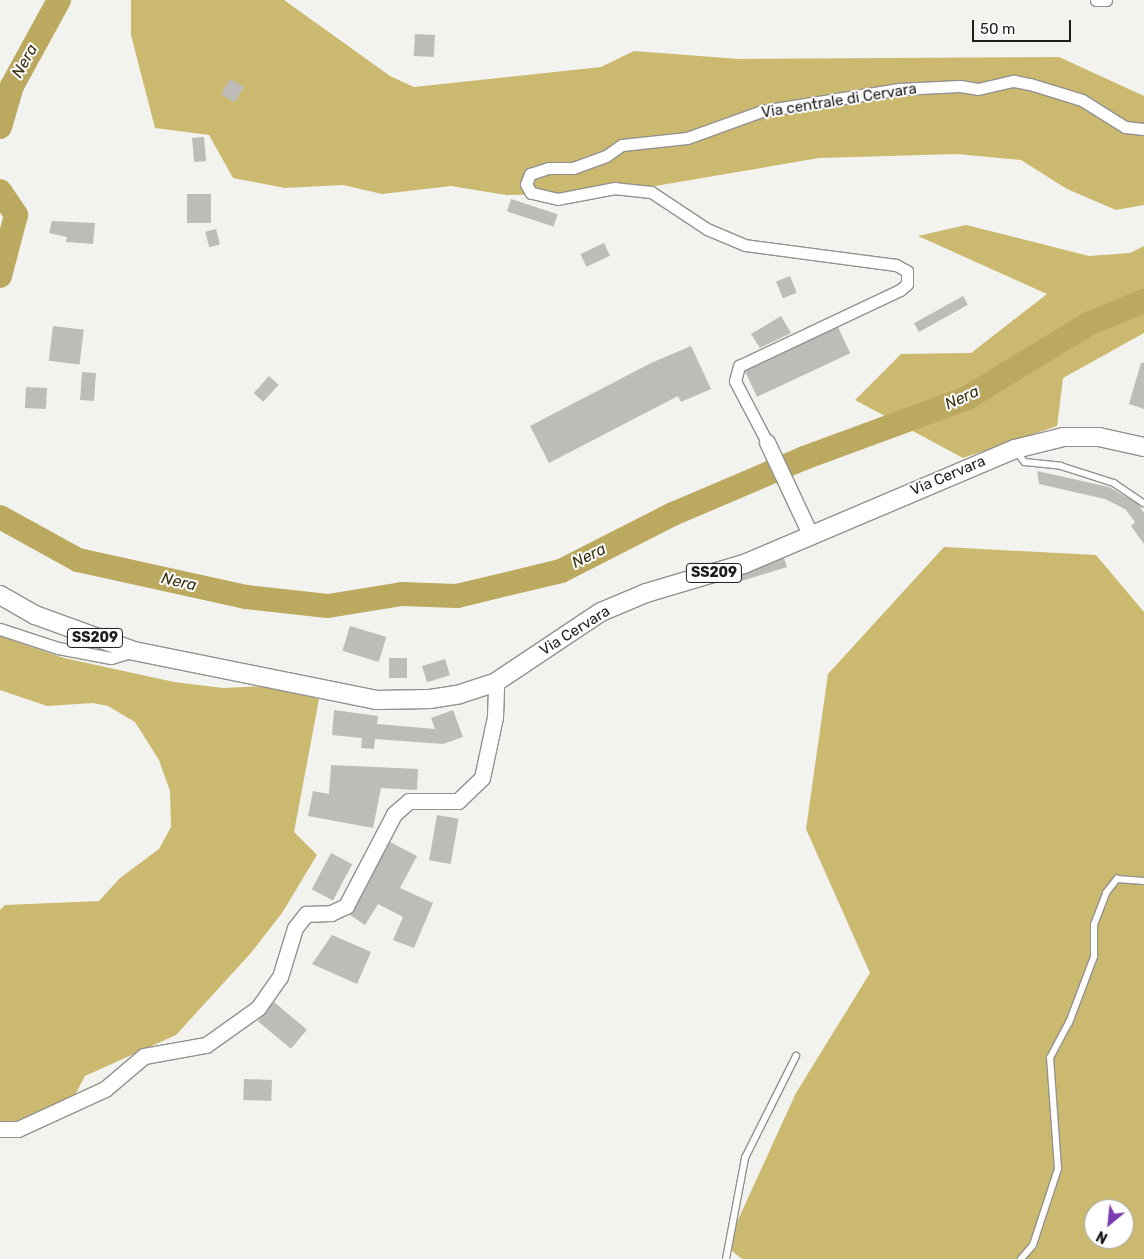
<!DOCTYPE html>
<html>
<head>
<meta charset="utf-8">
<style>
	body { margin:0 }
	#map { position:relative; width:1144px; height:1259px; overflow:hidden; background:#f2f2ee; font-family:Rubik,sans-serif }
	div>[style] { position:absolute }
	.forest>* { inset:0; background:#cbb96f }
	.river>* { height:24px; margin:-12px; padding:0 12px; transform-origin:12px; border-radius:12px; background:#bca960 }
	.building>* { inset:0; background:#bdbcb9; transform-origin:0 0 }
	.roads { filter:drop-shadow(1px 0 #92918e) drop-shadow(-1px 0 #92918e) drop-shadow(0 1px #92918e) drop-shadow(0 -1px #92918e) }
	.lane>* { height:5.5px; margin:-2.75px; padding:0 2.75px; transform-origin:2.75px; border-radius:2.75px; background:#fff }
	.street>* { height:11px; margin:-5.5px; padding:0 5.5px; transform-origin:5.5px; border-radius:5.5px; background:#fff }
	.secondary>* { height:15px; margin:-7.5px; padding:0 7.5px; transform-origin:7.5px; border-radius:7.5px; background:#fff }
	.primary>* { height:18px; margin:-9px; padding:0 9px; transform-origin:9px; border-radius:9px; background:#fff }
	span { translate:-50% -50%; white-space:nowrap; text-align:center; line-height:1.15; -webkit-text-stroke:4px #fff; paint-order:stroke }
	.shield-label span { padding:1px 4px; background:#fff; border:1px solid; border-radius:4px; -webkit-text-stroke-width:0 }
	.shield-label { font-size:14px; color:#1e1d1c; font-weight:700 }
	.street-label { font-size:15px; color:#1e1d1c }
	.water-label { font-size:16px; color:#3a3211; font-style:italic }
	.north { position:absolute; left:1084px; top:1199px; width:50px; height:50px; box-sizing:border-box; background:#fff; border:1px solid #a5a5a4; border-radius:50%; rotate:208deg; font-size:14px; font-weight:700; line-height:20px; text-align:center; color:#1e1d1c }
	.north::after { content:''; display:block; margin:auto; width:18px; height:22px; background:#7b3cb1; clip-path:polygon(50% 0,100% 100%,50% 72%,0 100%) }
	.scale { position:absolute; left:972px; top:20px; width:99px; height:22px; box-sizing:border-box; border:2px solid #1e1d1c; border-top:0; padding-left:6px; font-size:15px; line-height:18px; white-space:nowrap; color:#1e1d1c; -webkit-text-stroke:4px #fff; paint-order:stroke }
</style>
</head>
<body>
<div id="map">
	<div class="forest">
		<i style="clip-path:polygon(131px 0,284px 0,390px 76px,414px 87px,601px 67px,634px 51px,739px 59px,1059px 57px,1144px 96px,1144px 205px,1116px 210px,1067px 189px,1021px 160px,957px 154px,819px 158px,614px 193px,506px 195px,451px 186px,382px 194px,343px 185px,285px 188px,233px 178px,209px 135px,155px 128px,131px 35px)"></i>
		<i style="clip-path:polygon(966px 225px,1089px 256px,1130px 253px,1144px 246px,1144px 333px,1063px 378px,1057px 426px,963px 458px,855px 400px,901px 354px,971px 353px,1047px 294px,918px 236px)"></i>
		<i style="clip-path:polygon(evenodd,944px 547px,1096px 555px,1144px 612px,1144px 1259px,742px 1259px,726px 1246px,796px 1093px,870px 973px,806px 829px,828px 674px,944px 547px,1094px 1209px,1124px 1209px,1124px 1239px,1094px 1239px,1094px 1209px)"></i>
		<i style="clip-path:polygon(0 636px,64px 658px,174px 682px,223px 688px,270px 686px,319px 699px,294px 832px,317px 855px,282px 913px,250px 954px,176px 1035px,85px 1076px,68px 1108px,0 1125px,0 910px,5px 905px,99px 901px,120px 878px,159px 849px,171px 827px,170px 791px,159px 760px,135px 722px,108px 706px,93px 703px,47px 706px,0 690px)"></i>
	</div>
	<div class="river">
		<i style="left:0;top:127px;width:43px;rotate:-73.7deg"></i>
		<i style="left:12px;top:86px;width:98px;rotate:-61.3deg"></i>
		<i style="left:0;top:191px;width:29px;rotate:56deg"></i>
		<i style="left:16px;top:215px;width:63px;rotate:104.7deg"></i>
		<i style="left:0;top:517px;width:89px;rotate:28.9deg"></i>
		<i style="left:78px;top:560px;width:172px;rotate:12.4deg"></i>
		<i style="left:246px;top:597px;width:82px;rotate:6.3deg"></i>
		<i style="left:328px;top:606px;width:75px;rotate:-9.2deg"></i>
		<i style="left:402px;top:594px;width:55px;rotate:2.1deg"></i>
		<i style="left:457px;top:596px;width:107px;rotate:-13.5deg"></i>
		<i style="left:561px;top:571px;width:126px;rotate:-27deg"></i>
		<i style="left:673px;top:514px;width:142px;rotate:-23.1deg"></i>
		<i style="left:804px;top:458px;width:174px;rotate:-20.2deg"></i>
		<i style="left:967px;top:398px;width:144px;rotate:-31.4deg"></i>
		<i style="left:1090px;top:323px;width:58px;rotate:-22.2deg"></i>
	</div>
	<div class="building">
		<i style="left:415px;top:34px;width:20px;height:22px;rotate:3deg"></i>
		<i style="left:230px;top:79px;width:16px;height:18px;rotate:30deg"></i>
		<i style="left:204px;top:137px;width:24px;height:12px;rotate:85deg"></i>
		<i style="left:187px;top:194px;width:24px;height:29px"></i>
		<i style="left:511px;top:199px;width:49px;height:13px;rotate:18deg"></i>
		<i style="clip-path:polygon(52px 221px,95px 223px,93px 244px,66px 242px,67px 237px,49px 233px)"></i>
		<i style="left:216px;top:229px;width:16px;height:11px;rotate:76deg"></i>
		<i style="left:604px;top:243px;width:14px;height:26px;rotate:65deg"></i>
		<i style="left:790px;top:276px;width:18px;height:15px;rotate:68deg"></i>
		<i style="left:963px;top:296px;width:10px;height:56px;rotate:61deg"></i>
		<i style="clip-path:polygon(781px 316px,791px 333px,760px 348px,751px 334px)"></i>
		<i style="left:53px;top:326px;width:31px;height:35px;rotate:7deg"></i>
		<i style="left:838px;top:327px;width:29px;height:103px;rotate:65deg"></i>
		<i style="clip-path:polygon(691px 346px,711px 389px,681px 402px,678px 396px,549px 463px,530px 426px,651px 363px)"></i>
		<i style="clip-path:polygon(1141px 363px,1144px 363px,1144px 409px,1129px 404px)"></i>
		<i style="left:82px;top:372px;width:14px;height:28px;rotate:4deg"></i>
		<i style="left:269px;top:376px;width:13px;height:23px;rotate:42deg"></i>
		<i style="left:26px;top:387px;width:21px;height:21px;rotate:3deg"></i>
		<i style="clip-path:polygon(1037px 471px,1109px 487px,1138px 504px,1144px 513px,1144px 544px,1131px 526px,1135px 522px,1125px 509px,1105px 499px,1039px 484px)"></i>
		<i style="clip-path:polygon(784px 558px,787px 567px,738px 582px,737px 577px)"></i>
		<i style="left:350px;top:626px;width:38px;height:26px;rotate:17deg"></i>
		<i style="left:389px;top:658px;width:18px;height:20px"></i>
		<i style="left:445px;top:659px;width:17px;height:24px;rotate:73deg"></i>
		<i style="clip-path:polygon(334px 710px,378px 716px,377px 724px,435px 729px,431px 718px,453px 710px,463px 737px,443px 744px,375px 739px,374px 749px,361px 748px,362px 738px,332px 735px)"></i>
		<i style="clip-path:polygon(331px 765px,418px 769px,417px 790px,381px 788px,373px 828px,308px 816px,313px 791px,329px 794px)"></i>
		<i style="left:437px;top:815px;width:22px;height:46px;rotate:10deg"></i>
		<i style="clip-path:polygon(390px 842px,417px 856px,400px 888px,433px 903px,414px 948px,393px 940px,403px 917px,378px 904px,365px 925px,350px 915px)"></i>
		<i style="left:331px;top:853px;width:24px;height:41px;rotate:28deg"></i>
		<i style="clip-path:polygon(332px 935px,371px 952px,357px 984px,312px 964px)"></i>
		<i style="left:274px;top:1002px;width:43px;height:25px;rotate:40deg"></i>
		<i style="left:244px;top:1079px;width:28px;height:21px;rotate:2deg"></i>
	</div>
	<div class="roads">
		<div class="lane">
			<i style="left:1016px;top:451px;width:14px;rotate:51deg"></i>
			<i style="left:1025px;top:462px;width:36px;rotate:6deg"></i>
			<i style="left:1061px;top:466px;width:56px;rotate:17.8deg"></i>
			<i style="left:1114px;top:483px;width:36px;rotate:34deg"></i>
			<i style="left:726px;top:1259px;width:103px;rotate:-79.3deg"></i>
			<i style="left:745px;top:1158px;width:114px;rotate:-63.4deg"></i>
			<i style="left:1021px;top:1259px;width:18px;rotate:-49deg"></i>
			<i style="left:1033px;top:1245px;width:80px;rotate:-71.8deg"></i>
			<i style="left:1058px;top:1169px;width:111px;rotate:-94.1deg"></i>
			<i style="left:1050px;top:1058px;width:40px;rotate:-62deg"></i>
			<i style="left:1069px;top:1023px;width:71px;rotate:-69.3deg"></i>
			<i style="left:1094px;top:957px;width:32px;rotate:-90deg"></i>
			<i style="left:1094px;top:925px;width:34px;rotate:-69deg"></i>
			<i style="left:1106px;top:893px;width:18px;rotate:-52deg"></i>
			<i style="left:1117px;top:879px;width:27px;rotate:4deg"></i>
		</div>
		<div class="street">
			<i style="left:1096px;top:0;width:10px"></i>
			<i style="left:767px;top:442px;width:69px;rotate:-117.7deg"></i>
			<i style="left:735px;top:381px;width:16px;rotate:-75deg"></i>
			<i style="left:739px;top:366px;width:178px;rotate:-25.3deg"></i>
			<i style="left:900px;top:290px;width:9px;rotate:-41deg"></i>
			<i style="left:907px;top:284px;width:13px;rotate:-90deg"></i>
			<i style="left:907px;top:271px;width:13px;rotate:-151deg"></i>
			<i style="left:896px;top:265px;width:152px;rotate:-172.5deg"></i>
			<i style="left:745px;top:245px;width:41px;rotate:-157.2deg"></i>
			<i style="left:707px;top:229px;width:67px;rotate:-146.5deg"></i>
			<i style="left:651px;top:192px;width:36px;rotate:-174deg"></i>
			<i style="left:615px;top:188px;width:58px;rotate:169.1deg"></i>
			<i style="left:558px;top:199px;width:28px;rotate:-167deg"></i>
			<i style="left:531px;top:193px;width:10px;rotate:-119deg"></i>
			<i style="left:526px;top:184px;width:11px;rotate:-68deg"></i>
			<i style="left:530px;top:174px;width:19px;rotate:-18deg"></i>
			<i style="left:548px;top:168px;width:25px"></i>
			<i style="left:573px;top:168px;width:35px;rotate:-20deg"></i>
			<i style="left:606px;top:156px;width:19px;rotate:-35deg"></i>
			<i style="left:622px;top:145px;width:65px;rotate:-6.1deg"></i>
			<i style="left:687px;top:138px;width:80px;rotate:-19.8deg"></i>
			<i style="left:762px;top:111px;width:139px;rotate:-9.1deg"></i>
			<i style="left:899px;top:89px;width:61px;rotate:-2.8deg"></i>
			<i style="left:960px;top:86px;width:18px;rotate:9deg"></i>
			<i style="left:978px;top:89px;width:37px;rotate:-13deg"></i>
			<i style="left:1014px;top:81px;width:16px;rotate:11deg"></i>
			<i style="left:1030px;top:84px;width:54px;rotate:17.1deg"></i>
			<i style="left:1082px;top:100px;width:51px;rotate:32.1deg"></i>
			<i style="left:1125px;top:127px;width:19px;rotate:6deg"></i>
			<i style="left:0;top:629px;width:61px;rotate:18.1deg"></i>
			<i style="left:58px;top:648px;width:54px;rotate:10.7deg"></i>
			<i style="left:111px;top:658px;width:24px;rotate:-17deg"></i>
		</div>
		<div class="secondary">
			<i style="left:767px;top:442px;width:104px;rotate:64.9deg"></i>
			<i style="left:0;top:1129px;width:18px"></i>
			<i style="left:18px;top:1129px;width:96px;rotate:-24.7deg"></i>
			<i style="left:105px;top:1089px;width:51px;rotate:-40.2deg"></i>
			<i style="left:144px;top:1056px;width:63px;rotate:-10.1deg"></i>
			<i style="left:206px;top:1045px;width:64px;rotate:-35.4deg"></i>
			<i style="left:258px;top:1008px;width:38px;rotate:-55deg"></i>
			<i style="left:280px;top:977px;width:51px;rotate:-73deg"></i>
			<i style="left:295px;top:928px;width:18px;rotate:-52deg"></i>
			<i style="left:306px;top:914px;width:25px;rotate:-2deg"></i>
			<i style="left:331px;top:913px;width:17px;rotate:-25deg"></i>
			<i style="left:346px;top:906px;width:104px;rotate:-62.4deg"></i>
			<i style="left:394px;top:814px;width:20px;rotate:-41deg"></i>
			<i style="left:409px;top:801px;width:49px"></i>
			<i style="left:458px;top:801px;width:33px;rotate:-44deg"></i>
			<i style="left:482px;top:778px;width:62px;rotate:-78deg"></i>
			<i style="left:495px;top:717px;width:35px;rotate:-88deg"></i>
		</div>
		<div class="primary">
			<i style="left:0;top:595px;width:40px;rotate:29.7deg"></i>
			<i style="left:35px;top:615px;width:105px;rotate:20deg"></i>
			<i style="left:134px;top:651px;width:247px;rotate:11.4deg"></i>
			<i style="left:376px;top:700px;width:54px;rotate:-1.1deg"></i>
			<i style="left:430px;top:699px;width:30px;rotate:-9deg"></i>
			<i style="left:460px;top:694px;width:38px;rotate:-18deg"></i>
			<i style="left:496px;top:682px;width:126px;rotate:-33.7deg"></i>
			<i style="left:601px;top:612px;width:49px;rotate:-22.9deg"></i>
			<i style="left:646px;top:593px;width:102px;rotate:-16.5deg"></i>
			<i style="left:744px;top:564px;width:294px;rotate:-23deg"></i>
			<i style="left:1015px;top:449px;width:49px;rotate:-14deg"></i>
			<i style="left:1063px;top:437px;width:36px"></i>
			<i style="left:1099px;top:437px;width:46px;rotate:12.5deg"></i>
		</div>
	</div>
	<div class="shield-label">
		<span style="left:714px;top:573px">SS209</span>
		<span style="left:95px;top:638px">SS209</span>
	</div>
	<div class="street-label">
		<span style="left:839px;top:101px;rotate:-9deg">Via centrale di Cervara</span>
		<span style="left:948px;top:476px;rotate:-23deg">Via Cervara</span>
		<span style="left:575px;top:631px;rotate:-32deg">Via Cervara</span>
	</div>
	<div class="water-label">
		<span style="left:25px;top:61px;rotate:-61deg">Nera</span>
		<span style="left:962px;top:398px;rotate:-25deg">Nera</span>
		<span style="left:589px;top:556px;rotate:-27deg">Nera</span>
		<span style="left:179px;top:582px;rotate:13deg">Nera</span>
	</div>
	<div class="north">N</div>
	<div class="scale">50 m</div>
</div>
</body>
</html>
